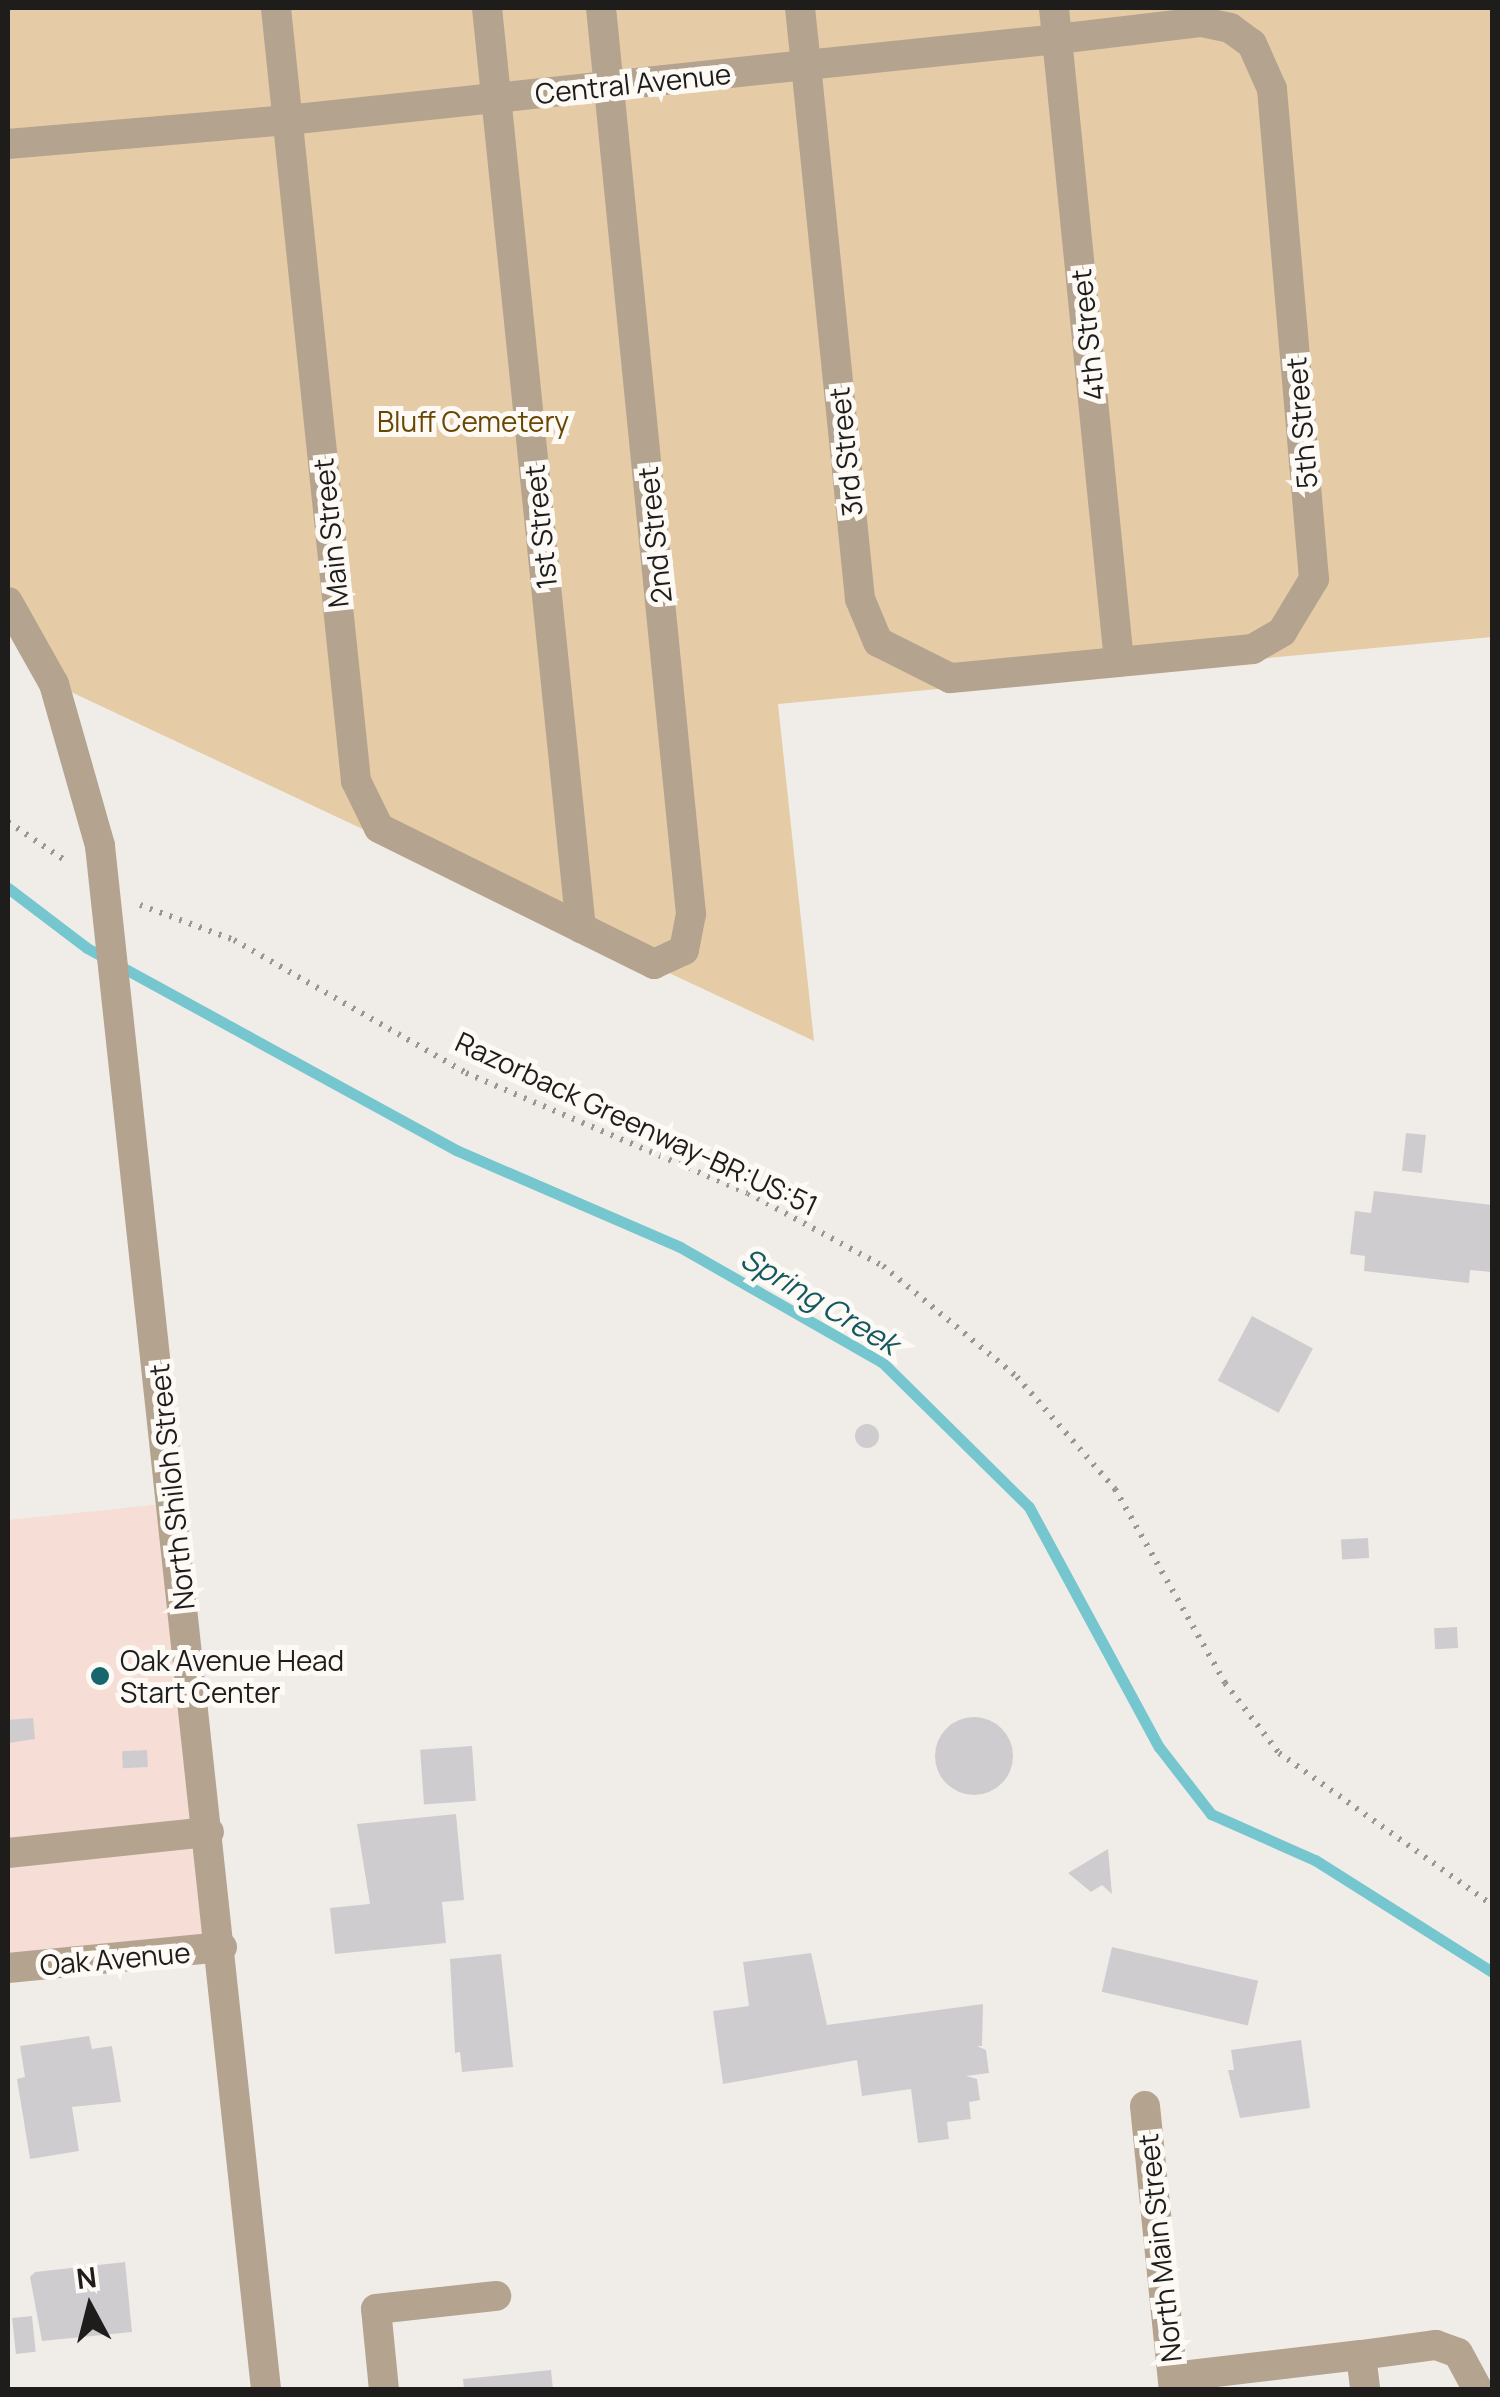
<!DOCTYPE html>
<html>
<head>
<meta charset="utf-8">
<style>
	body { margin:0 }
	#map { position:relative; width:1500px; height:2397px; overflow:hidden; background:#f0ede8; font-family:Manrope,sans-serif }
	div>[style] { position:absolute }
	.education>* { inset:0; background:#f6ddd5 }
	.green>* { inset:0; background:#e5cca6 }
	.stream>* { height:11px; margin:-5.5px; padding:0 5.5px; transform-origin:5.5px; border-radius:5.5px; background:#76c6d0 }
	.building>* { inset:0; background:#cfccd0; transform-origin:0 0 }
	.round { border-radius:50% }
	.path>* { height:6px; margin-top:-3px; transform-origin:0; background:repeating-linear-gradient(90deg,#999693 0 2.5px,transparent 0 10.5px) }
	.minor>* { height:30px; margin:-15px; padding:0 15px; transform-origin:15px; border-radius:15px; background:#b4a38e }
	.dots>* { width:28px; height:28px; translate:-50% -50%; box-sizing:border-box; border:5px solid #fdfaf6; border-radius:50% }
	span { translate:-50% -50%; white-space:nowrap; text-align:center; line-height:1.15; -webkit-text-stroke:10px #fdfaf6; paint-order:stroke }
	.street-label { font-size:28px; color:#1f1d1c }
	.park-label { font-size:28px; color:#684702 }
	.poi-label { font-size:28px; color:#1f1d1c }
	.left { translate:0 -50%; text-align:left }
	.water-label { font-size:30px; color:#145960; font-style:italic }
	.frame { position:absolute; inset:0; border:10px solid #1f1d1c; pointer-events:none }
	.north { position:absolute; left:40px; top:2257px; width:100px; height:100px; -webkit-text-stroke:8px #fdfaf6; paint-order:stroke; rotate:353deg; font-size:28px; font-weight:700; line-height:40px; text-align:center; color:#1f1d1c }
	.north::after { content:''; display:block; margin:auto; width:35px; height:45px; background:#1f1d1c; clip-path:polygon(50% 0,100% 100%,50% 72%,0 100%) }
</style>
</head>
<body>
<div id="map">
	<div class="education">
		<i style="clip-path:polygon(173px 1503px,222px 1947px,8px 1968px,8px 1520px)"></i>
	</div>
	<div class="green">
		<i style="clip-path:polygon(8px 8px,1492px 8px,1492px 637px,778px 704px,814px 1041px,54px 684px,8px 602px)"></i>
	</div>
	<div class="stream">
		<i style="left:8px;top:888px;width:99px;rotate:37.2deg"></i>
		<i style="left:87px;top:948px;width:421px;rotate:28.7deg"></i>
		<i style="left:456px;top:1150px;width:244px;rotate:23.4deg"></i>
		<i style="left:680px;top:1247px;width:232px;rotate:29.7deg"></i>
		<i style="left:882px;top:1362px;width:206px;rotate:44.6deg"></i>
		<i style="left:1029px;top:1507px;width:273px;rotate:61.6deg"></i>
		<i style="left:1159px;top:1747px;width:85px;rotate:52.2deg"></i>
		<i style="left:1211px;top:1814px;width:114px;rotate:23.9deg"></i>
		<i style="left:1315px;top:1860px;width:209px;rotate:32.3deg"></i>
	</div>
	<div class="building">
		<i style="left:1406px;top:1133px;width:20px;height:38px;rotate:6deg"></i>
		<i style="clip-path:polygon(1374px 1191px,1492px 1205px,1491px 1272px,1470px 1270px,1469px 1283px,1364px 1271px,1365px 1256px,1350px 1254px,1355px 1211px,1371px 1213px)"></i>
		<i style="left:1252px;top:1316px;width:69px;height:73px;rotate:28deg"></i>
		<i class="round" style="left:855px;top:1424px;width:24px;height:24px"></i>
		<i style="left:1368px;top:1538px;width:20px;height:27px;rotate:87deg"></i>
		<i style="left:1457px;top:1627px;width:21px;height:23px;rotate:87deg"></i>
		<i class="round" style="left:935px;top:1717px;width:78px;height:78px"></i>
		<i style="clip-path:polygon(33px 1718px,35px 1739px,8px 1743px,8px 1720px)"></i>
		<i style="left:472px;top:1746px;width:55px;height:52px;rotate:86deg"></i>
		<i style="left:147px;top:1750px;width:17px;height:25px;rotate:87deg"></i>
		<i style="clip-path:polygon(456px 1814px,464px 1900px,442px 1902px,446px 1943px,335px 1954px,330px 1908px,370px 1904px,357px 1824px)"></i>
		<i style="clip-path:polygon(1108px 1849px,1112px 1894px,1102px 1885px,1091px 1892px,1068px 1873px)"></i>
		<i style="left:1112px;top:1947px;width:150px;height:46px;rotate:13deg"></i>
		<i style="clip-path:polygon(811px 1953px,827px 2025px,983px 2004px,982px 2046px,977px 2046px,986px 2050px,989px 2073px,966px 2076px,977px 2079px,980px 2100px,969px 2102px,971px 2119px,947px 2122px,949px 2139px,918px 2143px,911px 2089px,862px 2096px,857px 2060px,723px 2084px,713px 2011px,749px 2006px,743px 1962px)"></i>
		<i style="clip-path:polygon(501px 1954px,513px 2067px,462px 2072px,460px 2052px,455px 2053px,450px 1959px)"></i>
		<i style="clip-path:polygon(89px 2036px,92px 2049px,112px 2046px,121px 2102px,72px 2107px,79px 2151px,30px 2159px,17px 2079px,25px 2077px,20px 2046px)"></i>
		<i style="clip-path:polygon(1301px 2040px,1310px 2108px,1240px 2118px,1228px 2070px,1234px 2070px,1231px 2050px)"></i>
		<i style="clip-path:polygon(125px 2262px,132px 2332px,42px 2341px,30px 2277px,35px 2272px)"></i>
		<i style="left:32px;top:2316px;width:36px;height:20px;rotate:84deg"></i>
		<i style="clip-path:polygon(551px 2370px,553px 2390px,464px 2390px,463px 2379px)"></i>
	</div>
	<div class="path">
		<i style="left:8px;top:822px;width:73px;rotate:33.9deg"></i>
		<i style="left:140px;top:905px;width:100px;rotate:20.4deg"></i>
		<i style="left:234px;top:940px;width:267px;rotate:29.8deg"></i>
		<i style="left:466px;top:1073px;width:306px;rotate:23.1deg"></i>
		<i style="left:748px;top:1193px;width:153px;rotate:28.4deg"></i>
		<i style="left:883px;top:1266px;width:174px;rotate:39.6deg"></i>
		<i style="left:1017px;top:1377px;width:149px;rotate:48.8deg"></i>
		<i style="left:1115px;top:1489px;width:223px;rotate:60.4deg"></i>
		<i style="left:1225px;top:1683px;width:88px;rotate:52.4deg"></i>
		<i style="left:1279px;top:1753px;width:262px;rotate:35.5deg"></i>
	</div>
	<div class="minor">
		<i style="left:276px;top:8px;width:777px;rotate:84.09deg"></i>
		<i style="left:356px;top:781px;width:52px;rotate:63.9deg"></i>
		<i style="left:379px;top:828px;width:307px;rotate:26.3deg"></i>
		<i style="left:654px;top:964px;width:33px;rotate:-25deg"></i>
		<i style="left:684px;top:950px;width:37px;rotate:-79deg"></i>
		<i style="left:691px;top:914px;width:910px;rotate:-95.67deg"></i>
		<i style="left:487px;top:8px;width:925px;rotate:84.17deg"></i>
		<i style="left:1054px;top:8px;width:657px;rotate:84.32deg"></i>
		<i style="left:8px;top:144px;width:280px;rotate:-4.9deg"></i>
		<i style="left:287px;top:120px;width:522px;rotate:-6.05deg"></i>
		<i style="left:806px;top:65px;width:252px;rotate:-5.9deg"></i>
		<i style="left:1057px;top:39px;width:146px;rotate:-6.7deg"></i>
		<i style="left:1202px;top:22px;width:29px;rotate:12deg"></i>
		<i style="left:1230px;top:28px;width:27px;rotate:36deg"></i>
		<i style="left:1252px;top:44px;width:49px;rotate:66deg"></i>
		<i style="left:1272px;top:89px;width:492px;rotate:85.1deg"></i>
		<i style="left:1314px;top:579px;width:62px;rotate:121.1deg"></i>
		<i style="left:1282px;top:632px;width:34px;rotate:150deg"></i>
		<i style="left:1253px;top:649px;width:304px;rotate:174.5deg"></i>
		<i style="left:950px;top:678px;width:80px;rotate:-153.4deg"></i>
		<i style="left:878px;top:642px;width:47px;rotate:-112.7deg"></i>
		<i style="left:860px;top:599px;width:537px;rotate:-95.77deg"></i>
		<i style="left:806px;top:65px;width:57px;rotate:-96deg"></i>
		<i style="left:8px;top:602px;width:94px;rotate:60.7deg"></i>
		<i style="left:54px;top:684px;width:168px;rotate:74.1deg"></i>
		<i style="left:100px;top:846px;width:1553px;rotate:83.86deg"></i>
		<i style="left:8px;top:1853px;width:202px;rotate:-6deg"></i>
		<i style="left:8px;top:1968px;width:215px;rotate:-5.6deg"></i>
		<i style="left:1145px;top:2106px;width:285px;rotate:84.2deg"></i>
		<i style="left:1361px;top:2355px;width:76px;rotate:-7.6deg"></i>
		<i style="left:1436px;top:2345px;width:23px;rotate:20deg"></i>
		<i style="left:1458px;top:2353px;width:42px;rotate:61.6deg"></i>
		<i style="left:1173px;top:2377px;width:189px;rotate:-6.7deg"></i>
		<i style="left:1361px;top:2355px;width:35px;rotate:83deg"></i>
		<i style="left:384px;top:2390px;width:81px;rotate:-95.6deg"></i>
		<i style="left:376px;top:2309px;width:121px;rotate:-6.2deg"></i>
	</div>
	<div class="dots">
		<i style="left:100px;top:1676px;background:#17656d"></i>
	</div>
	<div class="street-label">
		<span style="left:633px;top:83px;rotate:-6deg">Central Avenue</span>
		<span style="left:1087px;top:335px;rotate:-96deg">4th Street</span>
		<span style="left:1301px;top:423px;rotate:-95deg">5th Street</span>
		<span style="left:845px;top:452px;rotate:-96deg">3rd Street</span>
		<span style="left:540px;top:527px;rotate:-96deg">1st Street</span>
		<span style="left:330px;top:533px;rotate:-96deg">Main Street</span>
		<span style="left:654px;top:535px;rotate:-96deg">2nd Street</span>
		<span style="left:637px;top:1123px;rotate:25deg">Razorback Greenway-BR:US:51</span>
		<span style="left:171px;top:1487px;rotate:-96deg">North Shiloh Street</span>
		<span style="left:115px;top:1958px;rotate:-5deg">Oak Avenue</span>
		<span style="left:1159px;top:2248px;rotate:-96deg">North Main Street</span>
	</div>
	<div class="park-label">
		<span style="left:473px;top:421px">Bluff Cemetery</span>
	</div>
	<div class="poi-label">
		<span class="left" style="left:120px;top:1676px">Oak Avenue Head<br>Start Center</span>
	</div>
	<div class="water-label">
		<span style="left:820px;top:1301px;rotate:31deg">Spring Creek</span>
	</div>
	<div class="frame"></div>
	<div class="north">N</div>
</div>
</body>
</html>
